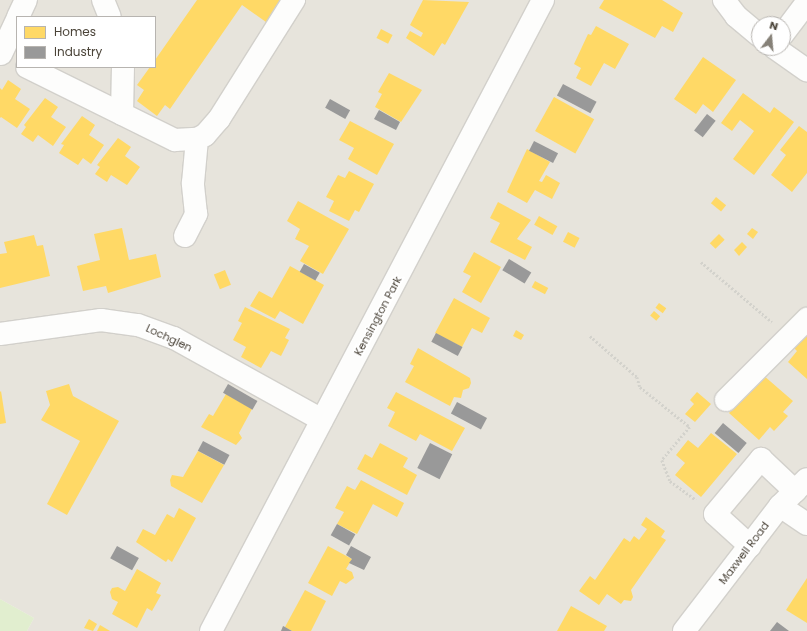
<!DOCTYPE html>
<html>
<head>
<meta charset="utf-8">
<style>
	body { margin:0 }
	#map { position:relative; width:807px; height:631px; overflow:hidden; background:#f4f2ee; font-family:Poppins,sans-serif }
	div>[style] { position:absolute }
	.residential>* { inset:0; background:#e7e4dc }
	.green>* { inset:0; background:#e1eecf }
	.homes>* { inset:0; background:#ffd966; transform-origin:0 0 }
	.industry>* { inset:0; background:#999; transform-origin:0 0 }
	.path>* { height:2.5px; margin-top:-1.25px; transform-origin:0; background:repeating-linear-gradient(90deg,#d3d2cc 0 2px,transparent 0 4px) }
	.roads { filter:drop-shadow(1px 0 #d2d0cb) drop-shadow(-1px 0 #d2d0cb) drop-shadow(0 1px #d2d0cb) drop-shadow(0 -1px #d2d0cb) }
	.minor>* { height:22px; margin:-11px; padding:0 11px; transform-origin:11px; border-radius:11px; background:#fdfdfc }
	span { translate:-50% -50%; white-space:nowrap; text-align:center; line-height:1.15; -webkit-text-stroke:4px #fff; paint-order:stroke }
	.street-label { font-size:11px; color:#4b4439 }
	.legend { position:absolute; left:16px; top:16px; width:140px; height:52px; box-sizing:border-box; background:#fff; border:1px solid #b7b4b0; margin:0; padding:5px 7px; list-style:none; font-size:12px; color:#4b4439 }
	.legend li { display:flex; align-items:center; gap:8px; height:20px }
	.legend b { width:20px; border:1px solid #b7b4b0 }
	.north { position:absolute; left:751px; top:16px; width:40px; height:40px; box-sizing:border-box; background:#fff; border:1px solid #b7b4b0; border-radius:50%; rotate:16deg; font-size:11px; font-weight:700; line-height:16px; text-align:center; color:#4b4439 }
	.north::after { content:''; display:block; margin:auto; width:14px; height:18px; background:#868178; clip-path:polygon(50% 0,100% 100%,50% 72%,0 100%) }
</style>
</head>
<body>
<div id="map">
	<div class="residential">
		<i style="clip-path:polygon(evenodd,0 0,807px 0,807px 631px,27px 631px,34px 618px,0 599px,0 0,17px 17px,155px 17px,155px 67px,17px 67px,17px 17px,0 0,759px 24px,783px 24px,783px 48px,759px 48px,759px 24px)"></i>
	</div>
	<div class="green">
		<i style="clip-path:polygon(0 599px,34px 618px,27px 631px,0 631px)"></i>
	</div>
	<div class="homes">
		<i style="clip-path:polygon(197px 0,282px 0,266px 22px,242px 5px,170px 109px,165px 105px,157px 116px,137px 101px,144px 90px,137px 85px,150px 67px,155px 67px,155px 60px)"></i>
		<i style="clip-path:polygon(423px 0,469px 2px,445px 45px,442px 43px,434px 56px,406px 38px,410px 31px,421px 37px,423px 33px,410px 25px)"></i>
		<i style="clip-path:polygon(604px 0,662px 0,683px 13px,673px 32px,662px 26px,655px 38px,599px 8px)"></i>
		<i style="clip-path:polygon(596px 26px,629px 44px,615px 69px,604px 63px,591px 86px,576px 78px,581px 68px,574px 64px,588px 34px,591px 35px)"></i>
		<i style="left:381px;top:29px;width:13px;height:10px;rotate:27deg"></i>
		<i style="clip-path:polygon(703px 57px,736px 80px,713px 112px,703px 104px,696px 114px,674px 99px)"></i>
		<i style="clip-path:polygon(389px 73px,422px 90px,401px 122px,375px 107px,382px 94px,378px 92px)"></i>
		<i style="clip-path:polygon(8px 80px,21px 89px,15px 99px,30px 109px,17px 128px,1px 117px,0 118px,0 88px,2px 90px)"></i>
		<i style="clip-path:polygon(743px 93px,770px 113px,774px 107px,794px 122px,754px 175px,733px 159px,754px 131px,740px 120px,732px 131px,721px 123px)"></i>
		<i style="left:554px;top:97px;width:46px;height:39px;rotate:29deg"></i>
		<i style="clip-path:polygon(45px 98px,58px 107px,51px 117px,66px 127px,53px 146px,38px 135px,33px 142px,21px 134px,26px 127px,24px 125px)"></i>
		<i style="clip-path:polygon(82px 116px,95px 125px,89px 135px,104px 145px,91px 164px,83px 158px,78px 165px,59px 153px,64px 145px,61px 144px)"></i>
		<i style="clip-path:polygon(350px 121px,394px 144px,377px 175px,348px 159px,354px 148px,339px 140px)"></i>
		<i style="clip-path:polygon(799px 126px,807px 132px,807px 173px,792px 192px,771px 175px,786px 155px,780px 150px)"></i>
		<i style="clip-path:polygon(118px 138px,131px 147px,125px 156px,140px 167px,127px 185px,111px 175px,107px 182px,95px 174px,100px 167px,97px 165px)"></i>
		<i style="clip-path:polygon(527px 149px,550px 162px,539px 181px,542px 182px,546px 175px,560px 183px,552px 199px,535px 190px,527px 203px,507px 192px)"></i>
		<i style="clip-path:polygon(349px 171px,374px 184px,359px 212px,355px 210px,349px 221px,329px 211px,334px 201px,326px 197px,338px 175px,345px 178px)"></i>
		<i style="left:716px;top:197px;width:13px;height:8px;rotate:39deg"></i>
		<i style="clip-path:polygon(298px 201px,349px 229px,323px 274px,300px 261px,309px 246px,295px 239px,300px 229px,287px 221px)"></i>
		<i style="clip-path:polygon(498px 202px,531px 220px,517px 239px,532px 247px,525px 260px,490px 242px,500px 223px,490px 218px)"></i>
		<i style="left:539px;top:216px;width:21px;height:10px;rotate:29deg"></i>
		<i style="clip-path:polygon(122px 228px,129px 260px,156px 254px,161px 277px,108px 293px,106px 286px,83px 291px,77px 266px,100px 260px,94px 234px)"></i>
		<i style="clip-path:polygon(752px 228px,758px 232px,753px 239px,747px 234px)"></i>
		<i style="left:568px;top:232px;width:13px;height:11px;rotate:27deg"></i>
		<i style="left:719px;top:234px;width:8px;height:13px;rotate:45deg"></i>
		<i style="clip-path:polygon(34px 235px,37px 246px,43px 245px,50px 276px,0 288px,0 254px,7px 253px,4px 242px)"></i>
		<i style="clip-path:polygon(742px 242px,747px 247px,739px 256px,734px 250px)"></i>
		<i style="clip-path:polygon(474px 252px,501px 267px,481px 303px,462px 292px,471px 276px,463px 272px)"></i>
		<i style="clip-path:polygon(290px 266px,324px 285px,303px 324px,280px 311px,275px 319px,250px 306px,259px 291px,272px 298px)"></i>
		<i style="left:225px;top:270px;width:16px;height:12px;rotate:68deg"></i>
		<i style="left:535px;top:281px;width:15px;height:7px;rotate:28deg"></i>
		<i style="clip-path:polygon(454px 298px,490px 318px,482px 333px,472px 328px,462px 347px,435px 333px)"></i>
		<i style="left:659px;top:303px;width:9px;height:6px;rotate:36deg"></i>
		<i style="clip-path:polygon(245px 307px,290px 329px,285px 338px,289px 340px,281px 356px,271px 351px,261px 368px,241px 357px,246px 347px,233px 340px,242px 323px,238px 321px)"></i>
		<i style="left:654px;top:311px;width:8px;height:6px;rotate:40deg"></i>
		<i style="clip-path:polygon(516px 330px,524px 335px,521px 340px,513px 336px)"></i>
		<i style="clip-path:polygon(807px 334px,807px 379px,788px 362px,797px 351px,794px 348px)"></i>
		<i style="clip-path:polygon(418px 348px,470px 378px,471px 383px,469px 388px,463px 390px,461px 398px,454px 397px,450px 406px,405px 382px,414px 366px,410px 364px)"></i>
		<i style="clip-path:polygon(763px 375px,793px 401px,783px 412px,788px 416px,774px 431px,770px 427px,759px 440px,729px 413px)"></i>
		<i style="clip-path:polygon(69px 384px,73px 396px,119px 421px,67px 515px,47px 504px,80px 441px,41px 420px,50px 405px,46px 391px)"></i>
		<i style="clip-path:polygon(1px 391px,6px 423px,0 424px,0 392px)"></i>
		<i style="clip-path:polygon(396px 392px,465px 428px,452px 451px,420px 434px,416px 441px,388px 426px,395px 412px,387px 408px)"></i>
		<i style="clip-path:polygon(697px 392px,711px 404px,695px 422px,685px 414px,694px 404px,690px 400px)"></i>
		<i style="clip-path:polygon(226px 394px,252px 409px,239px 433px,242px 438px,236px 445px,201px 427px,209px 414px,213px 416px)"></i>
		<i style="clip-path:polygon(711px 433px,737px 454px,701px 497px,675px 475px,685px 463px,676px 455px,688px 440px,698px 448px)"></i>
		<i style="clip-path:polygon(380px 443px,408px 458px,403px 467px,417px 475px,407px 495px,357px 469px,365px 454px,372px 458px)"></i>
		<i style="clip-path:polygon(198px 451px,224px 465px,202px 503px,171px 486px,170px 480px,172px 475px,183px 477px)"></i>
		<i style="clip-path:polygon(361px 480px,404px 503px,397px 517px,373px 504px,357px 534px,337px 524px,344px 512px,335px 508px,347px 486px,355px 490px)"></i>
		<i style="clip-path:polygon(179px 508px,196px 518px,172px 562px,168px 559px,166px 562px,136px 542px,143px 529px,155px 535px,167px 514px,174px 518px)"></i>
		<i style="clip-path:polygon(646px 517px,665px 531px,661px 537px,666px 540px,631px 590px,633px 597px,631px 601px,624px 600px,621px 604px,607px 594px,599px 605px,579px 591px,590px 576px,595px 580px,624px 538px,630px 542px,634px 536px,639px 540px,647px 529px,641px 525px)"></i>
		<i style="clip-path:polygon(328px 546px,352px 559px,346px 569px,352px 572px,354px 578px,346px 584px,340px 581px,332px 596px,308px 583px)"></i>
		<i style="clip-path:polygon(137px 569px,161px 583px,156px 593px,161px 595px,152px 611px,147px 608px,137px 628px,112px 614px,118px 602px,112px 599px,110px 592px,112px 588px,118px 587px,125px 591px)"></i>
		<i style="clip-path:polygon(807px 578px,807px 623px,786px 610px)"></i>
		<i style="clip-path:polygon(305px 590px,326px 601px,311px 631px,292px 631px,285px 627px)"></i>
		<i style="clip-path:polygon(571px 606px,607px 626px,604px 631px,557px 631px)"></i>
		<i style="clip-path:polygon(89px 619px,97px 624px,93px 631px,84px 628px)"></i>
		<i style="clip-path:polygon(100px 625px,110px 631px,97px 631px)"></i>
	</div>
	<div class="industry">
		<i style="left:563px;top:84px;width:38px;height:13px;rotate:28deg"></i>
		<i style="left:330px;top:99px;width:23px;height:10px;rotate:29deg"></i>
		<i style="clip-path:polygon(379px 110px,400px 122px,396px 130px,374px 119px)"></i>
		<i style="left:707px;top:114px;width:11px;height:21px;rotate:38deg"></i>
		<i style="left:534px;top:141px;width:27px;height:11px;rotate:27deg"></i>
		<i style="left:509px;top:259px;width:26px;height:13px;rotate:31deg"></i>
		<i style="left:304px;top:264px;width:18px;height:9px;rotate:29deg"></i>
		<i style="left:436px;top:333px;width:30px;height:10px;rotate:28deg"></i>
		<i style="left:228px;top:384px;width:34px;height:10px;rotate:30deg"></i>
		<i style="left:457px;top:402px;width:34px;height:13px;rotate:28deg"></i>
		<i style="left:723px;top:423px;width:31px;height:13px;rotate:40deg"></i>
		<i style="left:203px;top:441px;width:30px;height:11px;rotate:28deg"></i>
		<i style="left:430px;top:443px;width:25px;height:28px;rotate:27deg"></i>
		<i style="left:337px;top:524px;width:21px;height:13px;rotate:29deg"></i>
		<i style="left:117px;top:546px;width:25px;height:14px;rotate:29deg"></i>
		<i style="clip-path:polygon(351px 546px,371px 557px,364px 570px,349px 563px,352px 559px,346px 555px)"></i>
		<i style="clip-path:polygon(777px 622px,789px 631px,770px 631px)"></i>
		<i style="clip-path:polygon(283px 626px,285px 627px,292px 631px,281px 631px)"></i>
	</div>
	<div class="path">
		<i style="left:701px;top:262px;width:93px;rotate:40.2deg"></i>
		<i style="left:590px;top:336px;width:62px;rotate:41.1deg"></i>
		<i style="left:637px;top:377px;width:10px;rotate:73deg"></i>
		<i style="left:640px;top:387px;width:64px;rotate:38.7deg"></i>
		<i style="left:690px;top:427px;width:43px;rotate:130.3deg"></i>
		<i style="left:662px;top:460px;width:22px;rotate:69deg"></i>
		<i style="left:670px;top:481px;width:32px;rotate:36deg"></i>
	</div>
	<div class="roads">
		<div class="minor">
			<i style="left:103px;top:0;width:18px;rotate:68deg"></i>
			<i style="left:724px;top:0;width:20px;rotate:53deg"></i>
			<i style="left:736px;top:16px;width:30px;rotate:40deg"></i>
			<i style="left:18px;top:17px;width:19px;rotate:-65deg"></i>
			<i style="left:783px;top:34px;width:40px;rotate:-53deg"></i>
			<i style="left:775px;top:48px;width:39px;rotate:35deg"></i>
			<i style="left:1px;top:54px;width:38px;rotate:-65deg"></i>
			<i style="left:27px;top:67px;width:165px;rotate:26.3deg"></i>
			<i style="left:175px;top:140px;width:22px;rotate:-3deg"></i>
			<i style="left:197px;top:139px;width:9px;rotate:-27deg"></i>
			<i style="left:205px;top:135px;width:21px;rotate:-49deg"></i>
			<i style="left:219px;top:119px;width:141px;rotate:-57.8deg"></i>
			<i style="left:122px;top:114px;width:47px;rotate:-88.8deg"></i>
			<i style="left:185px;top:236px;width:25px;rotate:-63deg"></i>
			<i style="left:196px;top:214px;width:31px;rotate:-96deg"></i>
			<i style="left:193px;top:183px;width:44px;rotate:-84.8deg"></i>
			<i style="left:0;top:334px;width:102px;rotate:-7.9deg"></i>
			<i style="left:101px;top:320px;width:37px;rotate:8deg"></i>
			<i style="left:138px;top:325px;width:38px;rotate:20deg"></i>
			<i style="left:174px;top:338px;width:169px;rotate:29deg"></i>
			<i style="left:726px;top:400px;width:115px;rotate:-45deg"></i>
			<i style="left:780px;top:506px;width:32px;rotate:34deg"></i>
			<i style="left:750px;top:546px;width:47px;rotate:-137.6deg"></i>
			<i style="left:715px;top:514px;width:72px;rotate:-50.1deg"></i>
			<i style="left:761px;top:459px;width:47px;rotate:43.3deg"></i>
			<i style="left:211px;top:631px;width:713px;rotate:-62.25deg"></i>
			<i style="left:684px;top:631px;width:158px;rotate:-52.5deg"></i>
			<i style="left:780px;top:506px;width:38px;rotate:-45deg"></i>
		</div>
	</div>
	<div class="street-label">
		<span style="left:378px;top:316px;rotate:-62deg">Kensington Park</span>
		<span style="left:169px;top:338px;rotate:25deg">Lochglen</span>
		<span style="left:744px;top:553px;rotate:-53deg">Maxwell Road</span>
	</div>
	<ul class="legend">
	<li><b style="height:11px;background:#ffd966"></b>Homes</li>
	<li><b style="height:11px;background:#999"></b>Industry</li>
	</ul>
	<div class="north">N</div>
</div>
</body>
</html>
